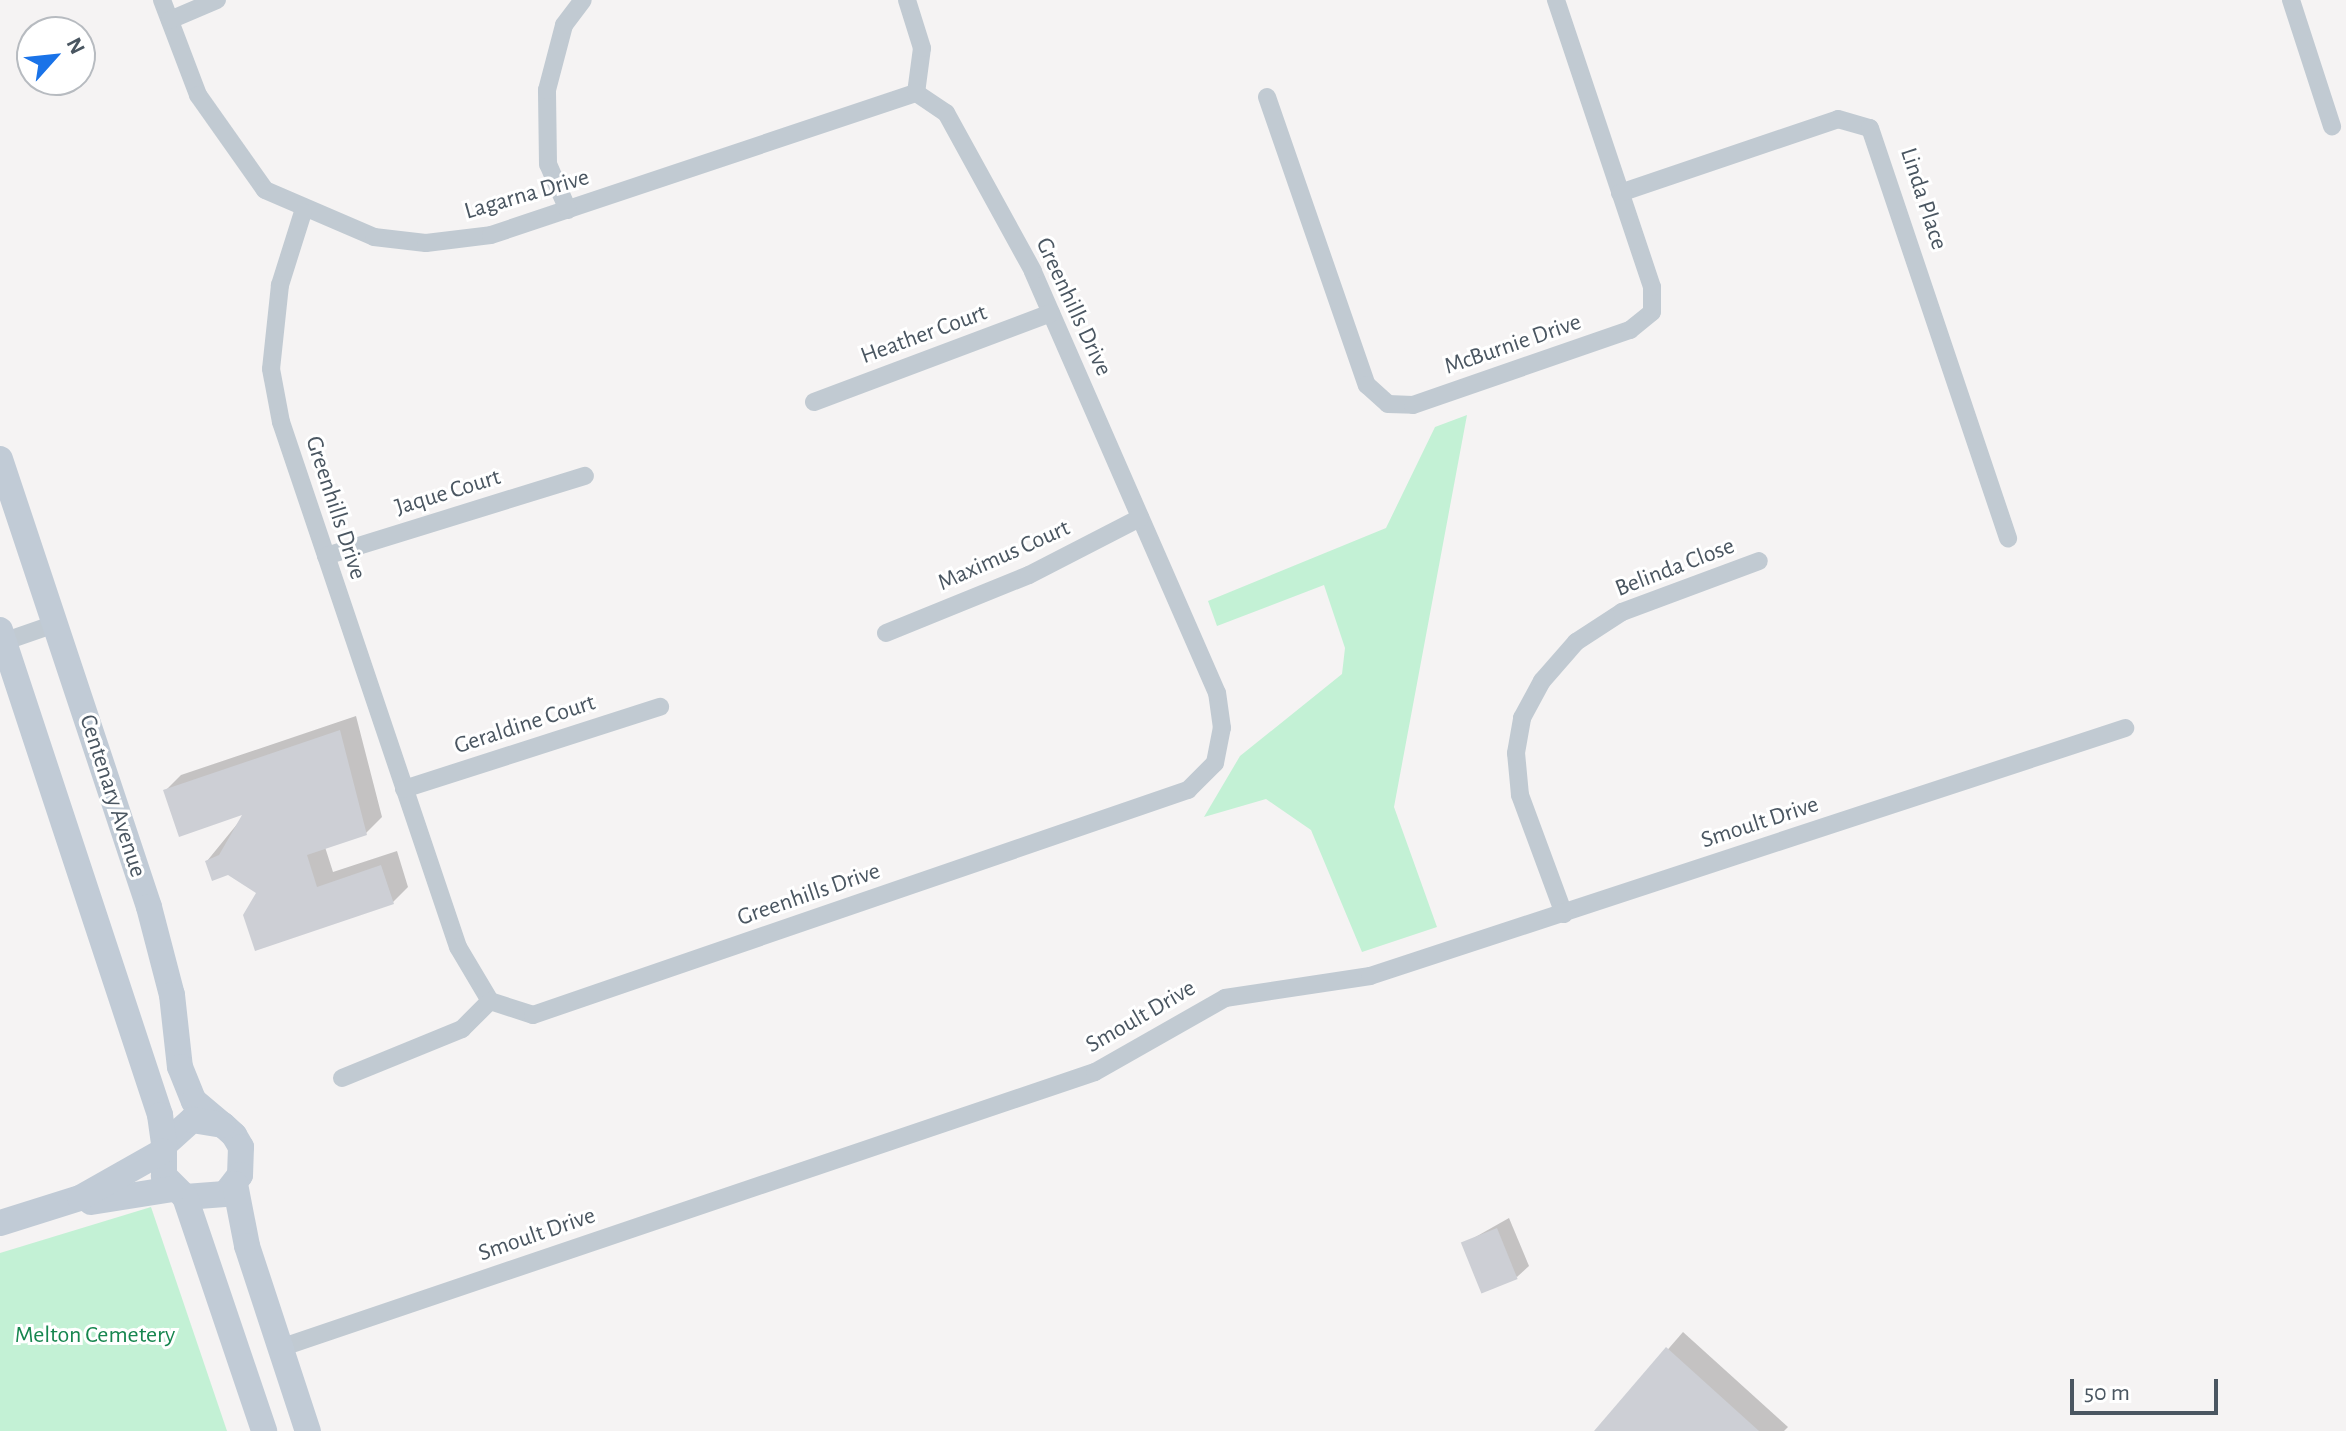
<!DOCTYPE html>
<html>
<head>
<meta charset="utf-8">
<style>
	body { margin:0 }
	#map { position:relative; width:2346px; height:1431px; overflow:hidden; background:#f5f3f3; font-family:"Alegreya Sans",sans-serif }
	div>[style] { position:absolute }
	.green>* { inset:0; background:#c3f1d5 }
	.shadow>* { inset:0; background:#0003 }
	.building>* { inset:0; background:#cdcfd5; transform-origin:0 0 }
	.street>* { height:18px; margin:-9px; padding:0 9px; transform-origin:9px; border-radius:9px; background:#c1cad2 }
	.secondary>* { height:26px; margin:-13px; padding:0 13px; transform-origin:13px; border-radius:13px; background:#c1cbd6 }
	span { translate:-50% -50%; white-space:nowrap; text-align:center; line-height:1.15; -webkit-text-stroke:6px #fff; paint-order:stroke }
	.street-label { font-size:24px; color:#4a5661 }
	.park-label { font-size:24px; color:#17864f }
	.north { position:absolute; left:16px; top:16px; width:80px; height:80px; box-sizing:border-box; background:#fff; border:2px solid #b7bbc0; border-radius:50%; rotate:63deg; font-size:22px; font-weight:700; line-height:32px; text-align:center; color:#4a5661 }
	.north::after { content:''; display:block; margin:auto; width:28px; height:36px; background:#1a73e8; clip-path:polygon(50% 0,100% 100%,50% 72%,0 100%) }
	.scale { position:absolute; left:2070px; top:1379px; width:148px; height:36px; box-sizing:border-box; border:4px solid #4a5661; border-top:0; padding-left:10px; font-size:24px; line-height:28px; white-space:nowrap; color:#4a5661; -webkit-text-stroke:6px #fff; paint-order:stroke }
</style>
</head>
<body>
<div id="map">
	<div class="green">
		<i style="clip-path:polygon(1467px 415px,1394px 807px,1437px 927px,1362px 952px,1311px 830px,1266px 799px,1204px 817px,1240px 756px,1342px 674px,1345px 648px,1324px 585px,1217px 626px,1208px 601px,1386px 528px,1435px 427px)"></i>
		<i style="clip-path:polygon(151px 1207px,227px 1431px,0 1431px,0 1253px)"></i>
	</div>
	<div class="shadow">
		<i style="clip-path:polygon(356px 716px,382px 817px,366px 833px,325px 847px,333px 872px,397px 851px,408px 887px,393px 902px,258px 892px,207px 861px,247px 812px,165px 791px,181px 775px)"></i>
		<i style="clip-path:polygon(1509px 1218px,1529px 1266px,1517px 1277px,1463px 1244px)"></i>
		<i style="clip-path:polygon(1683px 1332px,1788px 1427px,1784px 1431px,1597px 1431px)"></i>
	</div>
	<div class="building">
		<i style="clip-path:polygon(340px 730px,367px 835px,307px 855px,317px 887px,381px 865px,394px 904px,255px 951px,243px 915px,256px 893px,228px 875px,212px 881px,205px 861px,219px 855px,242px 815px,179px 837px,163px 790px)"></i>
		<i style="left:1497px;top:1228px;width:55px;height:39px;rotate:68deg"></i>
		<i style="clip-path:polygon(1666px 1347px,1759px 1431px,1594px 1431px)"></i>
	</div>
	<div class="street">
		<i style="left:162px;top:0;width:102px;rotate:69.2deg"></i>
		<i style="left:198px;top:95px;width:116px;rotate:54.8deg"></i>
		<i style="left:265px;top:190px;width:119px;rotate:23.3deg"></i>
		<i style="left:374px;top:237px;width:52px;rotate:6.6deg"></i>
		<i style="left:426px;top:243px;width:65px;rotate:-7deg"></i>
		<i style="left:491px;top:235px;width:448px;rotate:-18.5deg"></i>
		<i style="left:916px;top:93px;width:45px;rotate:-82.4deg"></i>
		<i style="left:922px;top:48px;width:50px;rotate:-107.4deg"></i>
		<i style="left:2291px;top:0;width:133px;rotate:72deg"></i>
		<i style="left:170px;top:20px;width:51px;rotate:-23.1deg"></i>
		<i style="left:1267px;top:97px;width:305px;rotate:70.9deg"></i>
		<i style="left:1367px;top:385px;width:28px;rotate:42deg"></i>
		<i style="left:1388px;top:404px;width:25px;rotate:2deg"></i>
		<i style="left:1413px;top:405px;width:230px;rotate:-19.1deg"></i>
		<i style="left:1630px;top:330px;width:28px;rotate:-39deg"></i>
		<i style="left:1652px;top:312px;width:25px;rotate:-90deg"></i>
		<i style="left:1652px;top:287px;width:303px;rotate:-108.5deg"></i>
		<i style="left:1620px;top:193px;width:230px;rotate:-18.7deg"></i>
		<i style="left:1838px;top:119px;width:33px;rotate:16deg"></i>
		<i style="left:1870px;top:128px;width:433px;rotate:71.4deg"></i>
		<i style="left:568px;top:210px;width:50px;rotate:-113.5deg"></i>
		<i style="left:548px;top:164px;width:74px;rotate:-90.8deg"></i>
		<i style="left:547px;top:90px;width:67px;rotate:-75.3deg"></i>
		<i style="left:564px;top:25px;width:31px;rotate:-53deg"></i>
		<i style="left:303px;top:212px;width:77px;rotate:107.5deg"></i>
		<i style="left:280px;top:285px;width:84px;rotate:96.1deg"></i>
		<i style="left:271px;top:369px;width:54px;rotate:79.3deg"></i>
		<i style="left:281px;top:422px;width:554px;rotate:71.37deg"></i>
		<i style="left:458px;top:947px;width:63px;rotate:59.3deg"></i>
		<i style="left:490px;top:1001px;width:45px;rotate:18deg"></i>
		<i style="left:533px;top:1015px;width:693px;rotate:-18.96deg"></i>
		<i style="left:1188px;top:790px;width:38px;rotate:-45deg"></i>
		<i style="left:1215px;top:763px;width:36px;rotate:-79deg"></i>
		<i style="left:1222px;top:728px;width:35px;rotate:-98deg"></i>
		<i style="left:1217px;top:693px;width:460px;rotate:-113.6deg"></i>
		<i style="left:1033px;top:271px;width:180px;rotate:-118.8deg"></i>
		<i style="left:946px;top:113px;width:36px;rotate:-146deg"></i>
		<i style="left:814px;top:402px;width:253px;rotate:-20.6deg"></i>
		<i style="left:326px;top:556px;width:271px;rotate:-17.2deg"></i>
		<i style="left:886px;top:633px;width:154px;rotate:-22.1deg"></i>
		<i style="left:1029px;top:575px;width:125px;rotate:-27.2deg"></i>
		<i style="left:0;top:643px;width:58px;rotate:-19.1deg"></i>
		<i style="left:404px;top:789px;width:269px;rotate:-17.8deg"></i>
		<i style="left:1564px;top:914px;width:127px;rotate:-110.3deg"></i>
		<i style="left:1520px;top:795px;width:42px;rotate:-95.4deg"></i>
		<i style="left:1516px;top:753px;width:36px;rotate:-80deg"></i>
		<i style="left:1522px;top:718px;width:42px;rotate:-61.6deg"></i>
		<i style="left:1542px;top:681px;width:52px;rotate:-48.9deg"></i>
		<i style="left:1576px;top:642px;width:55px;rotate:-33.1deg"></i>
		<i style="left:1622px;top:612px;width:146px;rotate:-20.4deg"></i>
		<i style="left:342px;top:1078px;width:130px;rotate:-22.2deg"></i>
		<i style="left:462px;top:1029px;width:40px;rotate:-45deg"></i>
		<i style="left:280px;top:1348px;width:860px;rotate:-18.71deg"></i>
		<i style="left:1095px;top:1072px;width:150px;rotate:-29.6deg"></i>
		<i style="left:1225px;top:998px;width:147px;rotate:-8.6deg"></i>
		<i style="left:1370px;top:976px;width:795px;rotate:-18.18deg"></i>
	</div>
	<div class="secondary">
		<i style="left:0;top:459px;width:472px;rotate:71.6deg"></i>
		<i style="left:149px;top:907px;width:91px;rotate:75.4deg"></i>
		<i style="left:172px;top:995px;width:72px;rotate:83.7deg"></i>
		<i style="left:180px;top:1067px;width:37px;rotate:68deg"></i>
		<i style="left:194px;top:1101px;width:38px;rotate:40deg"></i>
		<i style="left:223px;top:1125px;width:15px;rotate:42deg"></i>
		<i style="left:234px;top:1135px;width:14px;rotate:60deg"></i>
		<i style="left:241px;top:1147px;width:28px;rotate:92deg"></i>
		<i style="left:240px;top:1175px;width:24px;rotate:128deg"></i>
		<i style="left:225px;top:1194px;width:40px;rotate:175.7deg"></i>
		<i style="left:185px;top:1197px;width:30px;rotate:-135deg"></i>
		<i style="left:164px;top:1176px;width:31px;rotate:-90deg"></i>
		<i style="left:164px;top:1145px;width:38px;rotate:-42deg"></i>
		<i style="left:192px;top:1120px;width:31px;rotate:9deg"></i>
		<i style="left:0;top:630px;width:511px;rotate:71.74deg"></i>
		<i style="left:160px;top:1115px;width:30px;rotate:82deg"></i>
		<i style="left:235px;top:1184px;width:63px;rotate:79deg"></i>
		<i style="left:247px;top:1246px;width:195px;rotate:71.8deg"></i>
		<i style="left:185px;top:1197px;width:247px;rotate:71.3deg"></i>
		<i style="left:91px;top:1202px;width:83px;rotate:-9deg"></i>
		<i style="left:0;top:1223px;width:84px;rotate:-17.4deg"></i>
		<i style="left:80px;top:1198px;width:95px;rotate:-29.5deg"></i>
	</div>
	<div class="street-label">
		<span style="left:527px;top:195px;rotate:-16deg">Lagarna Drive</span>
		<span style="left:1923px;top:199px;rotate:72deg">Linda Place</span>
		<span style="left:1073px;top:307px;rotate:65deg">Greenhills Drive</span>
		<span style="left:924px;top:335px;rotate:-20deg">Heather Court</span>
		<span style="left:1513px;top:345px;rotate:-19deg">McBurnie Drive</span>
		<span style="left:448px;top:493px;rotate:-17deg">Jaque Court</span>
		<span style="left:335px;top:508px;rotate:72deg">Greenhills Drive</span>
		<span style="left:1004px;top:556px;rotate:-24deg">Maximus Court</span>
		<span style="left:1675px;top:568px;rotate:-21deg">Belinda Close</span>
		<span style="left:525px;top:725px;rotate:-18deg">Geraldine Court</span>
		<span style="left:112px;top:796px;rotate:72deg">Centenary Avenue</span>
		<span style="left:1760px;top:823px;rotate:-18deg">Smoult Drive</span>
		<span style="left:809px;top:895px;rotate:-19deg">Greenhills Drive</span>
		<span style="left:1141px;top:1017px;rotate:-30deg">Smoult Drive</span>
		<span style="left:537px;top:1235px;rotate:-19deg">Smoult Drive</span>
	</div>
	<div class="park-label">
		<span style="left:95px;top:1336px">Melton Cemetery</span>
	</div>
	<div class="north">N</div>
	<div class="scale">50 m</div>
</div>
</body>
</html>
